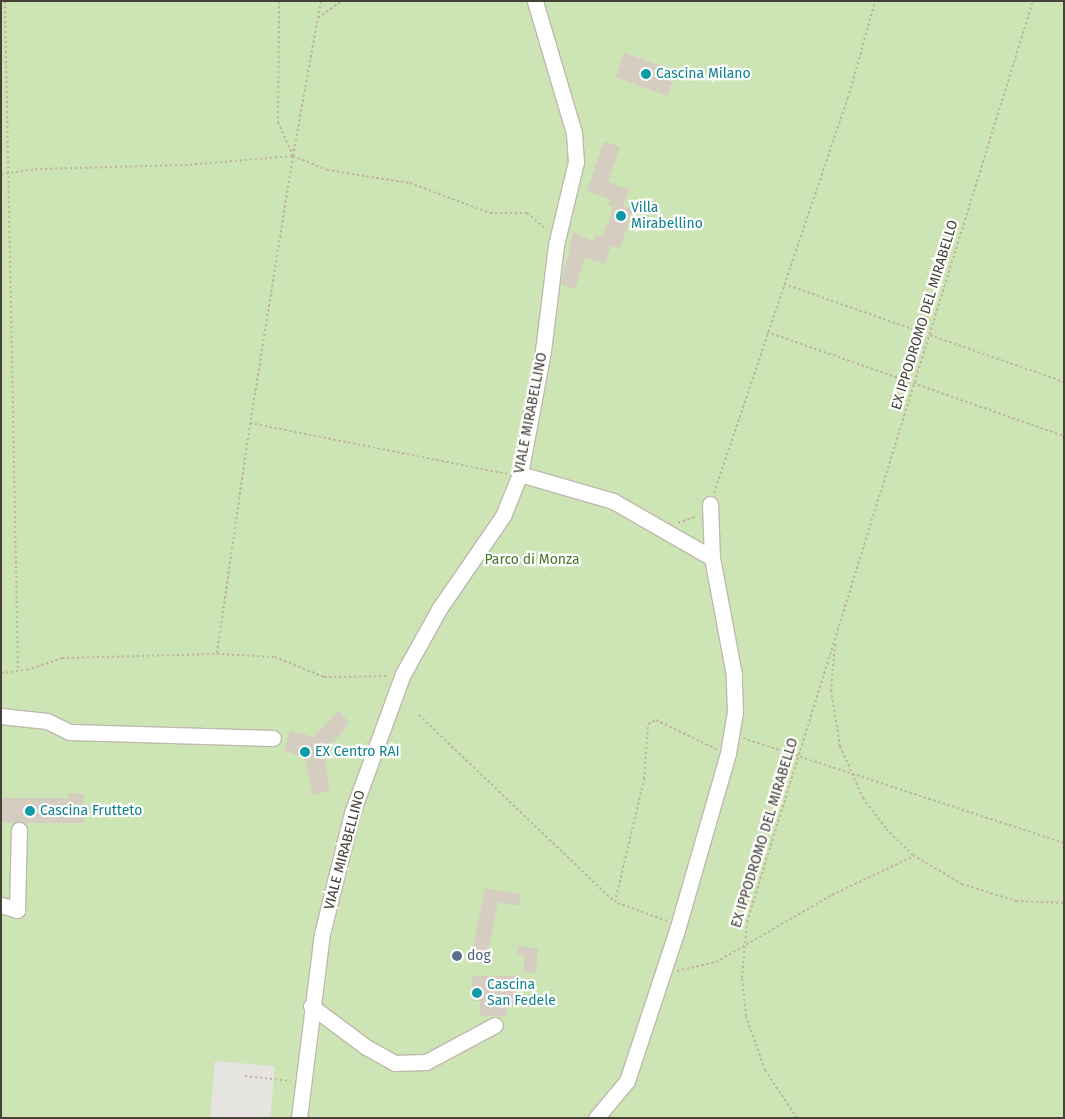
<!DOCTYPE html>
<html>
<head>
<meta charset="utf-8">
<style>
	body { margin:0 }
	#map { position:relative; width:1065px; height:1119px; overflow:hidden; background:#f4f1e9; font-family:"Fira Sans",sans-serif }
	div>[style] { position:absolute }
	.green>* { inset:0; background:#cde5b5; transform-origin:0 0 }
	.parking>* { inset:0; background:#e5e4e1; transform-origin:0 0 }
	.building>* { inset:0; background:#d5cdbf; transform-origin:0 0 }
	.path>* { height:2px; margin-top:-1px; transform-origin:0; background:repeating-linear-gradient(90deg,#bfb59f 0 2.5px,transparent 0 5px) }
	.roads { filter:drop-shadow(1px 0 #bfb9ac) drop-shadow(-1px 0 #bfb9ac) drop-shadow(0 1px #bfb9ac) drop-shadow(0 -1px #bfb9ac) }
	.minor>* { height:15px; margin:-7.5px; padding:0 7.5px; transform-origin:7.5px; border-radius:7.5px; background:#fff }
	.dots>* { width:14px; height:14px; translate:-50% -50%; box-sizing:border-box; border:2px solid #fff; border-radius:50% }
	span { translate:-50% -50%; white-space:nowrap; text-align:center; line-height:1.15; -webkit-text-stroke:4.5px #fff; paint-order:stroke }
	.culture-label { font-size:14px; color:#0d838f }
	.left { translate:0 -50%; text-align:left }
	.street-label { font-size:14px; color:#474238 }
	.park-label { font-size:14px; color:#46762e }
	.service-label { font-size:14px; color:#4e5e75 }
	.frame { position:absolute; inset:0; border:2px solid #474238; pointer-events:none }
</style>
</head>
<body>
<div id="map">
	<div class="green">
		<i style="left:1px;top:1px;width:1063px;height:1117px"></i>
	</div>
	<div class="parking">
		<i style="left:215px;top:1061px;width:60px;height:57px;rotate:5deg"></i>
	</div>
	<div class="building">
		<i style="left:624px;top:53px;width:55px;height:26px;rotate:19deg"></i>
		<i style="clip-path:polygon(604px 141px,620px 147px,608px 182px,629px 189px,623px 206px,633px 209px,620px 249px,611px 246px,605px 264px,585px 258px,575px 289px,561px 284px,573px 233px,594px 241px,596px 235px,603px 237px,613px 207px,608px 205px,610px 199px,587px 191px)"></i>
		<i style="clip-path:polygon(339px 710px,349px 723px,324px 753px,330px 790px,313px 795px,304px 757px,284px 751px,290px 730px,313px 737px)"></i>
		<i style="clip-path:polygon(68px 793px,84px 794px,83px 823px,1px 823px,1px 798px,68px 798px)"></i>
		<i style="clip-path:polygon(485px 888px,521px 895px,519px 906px,498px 902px,487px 957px,472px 954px)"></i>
		<i style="clip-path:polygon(519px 945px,538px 949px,536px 973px,524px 972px,524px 955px,517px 954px)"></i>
		<i style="clip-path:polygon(472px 976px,516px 976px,516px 1005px,507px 1005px,507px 1016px,480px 1016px,480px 1001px,472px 1001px)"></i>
	</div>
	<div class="path">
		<i style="left:5px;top:1px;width:669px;rotate:88.89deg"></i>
		<i style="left:279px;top:1px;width:121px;rotate:90.5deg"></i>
		<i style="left:278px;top:122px;width:37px;rotate:66deg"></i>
		<i style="left:293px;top:156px;width:37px;rotate:22deg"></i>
		<i style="left:327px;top:170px;width:84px;rotate:8.9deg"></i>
		<i style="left:410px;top:183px;width:85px;rotate:20.6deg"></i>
		<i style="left:490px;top:213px;width:37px"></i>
		<i style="left:527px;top:213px;width:26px;rotate:40deg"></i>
		<i style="left:318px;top:18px;width:29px;rotate:-36deg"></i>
		<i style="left:293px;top:156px;width:158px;rotate:-79.8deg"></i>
		<i style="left:1px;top:174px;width:34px;rotate:-8deg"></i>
		<i style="left:35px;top:169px;width:150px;rotate:-1.5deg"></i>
		<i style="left:185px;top:165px;width:108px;rotate:-4.8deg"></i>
		<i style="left:293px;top:156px;width:270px;rotate:99.1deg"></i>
		<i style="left:250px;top:423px;width:262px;rotate:11.2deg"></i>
		<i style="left:784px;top:284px;width:297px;rotate:19.3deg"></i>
		<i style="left:767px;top:332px;width:315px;rotate:19.3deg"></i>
		<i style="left:714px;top:493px;width:417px;rotate:-71.3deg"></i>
		<i style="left:848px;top:98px;width:101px;rotate:-74.4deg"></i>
		<i style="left:678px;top:523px;width:20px;rotate:-20deg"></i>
		<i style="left:835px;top:644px;width:46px;rotate:95deg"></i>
		<i style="left:831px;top:690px;width:57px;rotate:80.9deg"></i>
		<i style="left:840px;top:746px;width:57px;rotate:66.1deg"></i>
		<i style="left:863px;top:798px;width:39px;rotate:53deg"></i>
		<i style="left:886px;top:829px;width:37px;rotate:44deg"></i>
		<i style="left:913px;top:855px;width:57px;rotate:30.6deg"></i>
		<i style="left:962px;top:884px;width:57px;rotate:17.5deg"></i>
		<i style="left:1016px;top:901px;width:48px;rotate:2.4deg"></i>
		<i style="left:217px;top:653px;width:232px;rotate:-81.8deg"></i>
		<i style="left:1px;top:673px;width:26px;rotate:-7deg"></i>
		<i style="left:27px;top:670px;width:37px;rotate:-19deg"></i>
		<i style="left:62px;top:658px;width:155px;rotate:-1.5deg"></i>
		<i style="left:217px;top:654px;width:58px;rotate:3deg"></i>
		<i style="left:275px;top:657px;width:53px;rotate:22.2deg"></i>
		<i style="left:324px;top:677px;width:64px;rotate:-0.9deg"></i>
		<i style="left:419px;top:715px;width:271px;rotate:43.7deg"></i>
		<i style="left:743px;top:738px;width:338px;rotate:18.1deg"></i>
		<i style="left:667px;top:921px;width:55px;rotate:-159.9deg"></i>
		<i style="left:615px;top:902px;width:126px;rotate:-76.7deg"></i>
		<i style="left:644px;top:779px;width:55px;rotate:-85.8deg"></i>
		<i style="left:648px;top:724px;width:9px;rotate:-27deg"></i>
		<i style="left:656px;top:720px;width:67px;rotate:25.8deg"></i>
		<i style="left:677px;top:971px;width:40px;rotate:-13deg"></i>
		<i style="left:716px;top:962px;width:134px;rotate:-30deg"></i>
		<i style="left:832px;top:895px;width:91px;rotate:-25.4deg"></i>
		<i style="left:245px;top:1076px;width:46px;rotate:6.2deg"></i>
		<i style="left:797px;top:1118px;width:58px;rotate:-123.7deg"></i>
		<i style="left:765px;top:1070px;width:57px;rotate:-109.4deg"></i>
		<i style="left:746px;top:1016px;width:38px;rotate:-96deg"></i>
		<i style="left:742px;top:978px;width:56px;rotate:-84.9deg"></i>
		<i style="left:747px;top:922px;width:964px;rotate:-72.75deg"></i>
	</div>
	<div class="roads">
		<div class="minor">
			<i style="left:520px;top:474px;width:97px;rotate:16.2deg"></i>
			<i style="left:613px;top:501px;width:114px;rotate:29.9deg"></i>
			<i style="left:1px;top:716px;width:46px;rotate:6.2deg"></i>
			<i style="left:47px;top:721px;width:25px;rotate:26deg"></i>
			<i style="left:70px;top:732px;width:203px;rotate:1.7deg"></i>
			<i style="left:1px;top:905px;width:17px;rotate:17deg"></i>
			<i style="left:17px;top:910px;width:80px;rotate:-88.6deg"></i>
			<i style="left:311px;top:1006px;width:69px;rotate:36.7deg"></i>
			<i style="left:366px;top:1047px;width:33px;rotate:29deg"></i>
			<i style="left:395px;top:1063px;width:31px;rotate:-2deg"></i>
			<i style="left:426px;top:1062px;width:78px;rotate:-28.2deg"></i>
			<i style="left:299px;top:1118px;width:185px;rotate:-82.9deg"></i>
			<i style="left:322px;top:934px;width:125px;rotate:-76.1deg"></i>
			<i style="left:352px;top:813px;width:148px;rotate:-69.9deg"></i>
			<i style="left:403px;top:674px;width:74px;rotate:-61deg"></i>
			<i style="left:439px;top:609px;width:113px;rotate:-55.5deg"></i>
			<i style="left:503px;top:516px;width:45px;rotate:-68deg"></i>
			<i style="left:520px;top:474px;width:125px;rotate:-79.4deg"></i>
			<i style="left:543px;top:351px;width:107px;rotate:-83deg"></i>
			<i style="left:556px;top:245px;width:85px;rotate:-76.5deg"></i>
			<i style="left:576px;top:162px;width:29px;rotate:-94deg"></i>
			<i style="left:574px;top:133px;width:138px;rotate:-106.5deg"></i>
			<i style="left:596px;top:1118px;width:48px;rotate:-50deg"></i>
			<i style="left:627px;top:1081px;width:159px;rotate:-71.7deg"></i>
			<i style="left:677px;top:930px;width:184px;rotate:-73.9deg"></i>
			<i style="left:728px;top:753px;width:42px;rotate:-80.3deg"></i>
			<i style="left:735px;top:712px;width:37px;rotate:-92deg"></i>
			<i style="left:734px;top:675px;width:119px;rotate:-100.6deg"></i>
			<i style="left:712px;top:558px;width:54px;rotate:-92.1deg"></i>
		</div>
	</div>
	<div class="dots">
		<i style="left:646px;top:74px;background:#0f9aa8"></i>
		<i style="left:621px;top:216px;background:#0f9aa8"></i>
		<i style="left:305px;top:752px;background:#0f9aa8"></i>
		<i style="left:30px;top:811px;background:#0f9aa8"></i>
		<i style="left:457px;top:956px;background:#5c6f8a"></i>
		<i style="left:477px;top:993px;background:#0f9aa8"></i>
	</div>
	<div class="culture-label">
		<span class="left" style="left:656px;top:74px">Cascina Milano</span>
		<span class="left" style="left:631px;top:216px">Villa<br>Mirabellino</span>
		<span class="left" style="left:315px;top:752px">EX Centro RAI</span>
		<span class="left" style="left:40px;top:811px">Cascina Frutteto</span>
		<span class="left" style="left:487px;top:993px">Cascina<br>San Fedele</span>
	</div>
	<div class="street-label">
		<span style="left:925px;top:315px;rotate:-73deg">EX IPPODROMO DEL MIRABELLO</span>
		<span style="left:531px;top:413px;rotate:-79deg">VIALE MIRABELLINO</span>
		<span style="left:765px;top:833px;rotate:-73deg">EX IPPODROMO DEL MIRABELLO</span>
		<span style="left:345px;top:850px;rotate:-75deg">VIALE MIRABELLINO</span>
	</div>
	<div class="park-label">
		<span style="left:532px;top:560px">Parco di Monza</span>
	</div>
	<div class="service-label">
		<span class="left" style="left:467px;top:956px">dog</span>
	</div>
	<div class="frame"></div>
</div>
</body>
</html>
